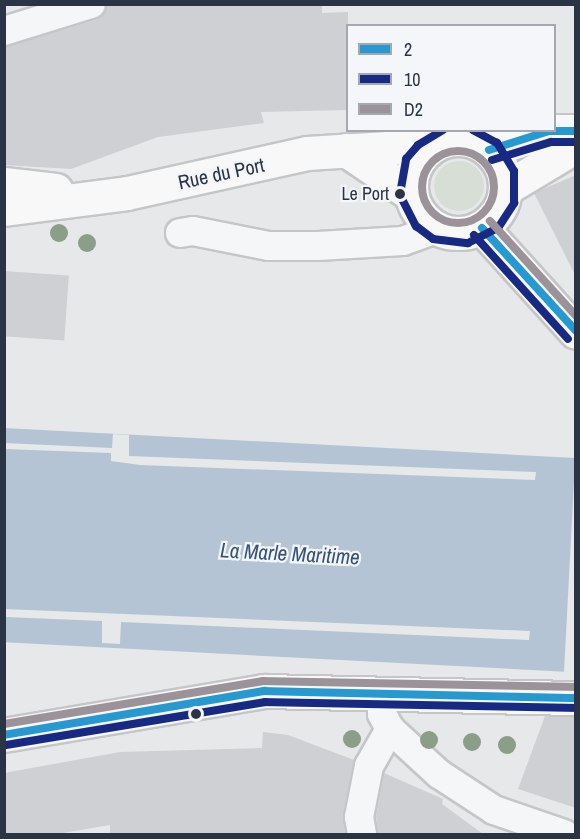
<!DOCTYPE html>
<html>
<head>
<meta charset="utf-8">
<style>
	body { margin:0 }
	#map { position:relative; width:580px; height:839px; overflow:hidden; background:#e6e8ea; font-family:"Archivo Narrow",sans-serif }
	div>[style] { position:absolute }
	.green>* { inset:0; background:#d6ded6 }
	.round { border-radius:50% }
	.water>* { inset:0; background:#b4c4d5; transform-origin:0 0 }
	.pier>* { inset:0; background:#e6e8ea }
	.building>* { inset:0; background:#ced0d3; transform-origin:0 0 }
	.roads { filter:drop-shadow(2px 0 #c4c6c8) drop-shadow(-2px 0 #c4c6c8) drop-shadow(0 2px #c4c6c8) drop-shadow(0 -2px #c4c6c8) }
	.minor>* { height:28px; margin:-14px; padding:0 14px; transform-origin:14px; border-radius:14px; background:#f5f6f7 }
	.major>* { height:33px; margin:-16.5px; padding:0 16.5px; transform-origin:16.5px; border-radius:16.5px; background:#f8f8f8 }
	.major>.ring { margin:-16.5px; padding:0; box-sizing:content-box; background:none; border:33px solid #f8f8f8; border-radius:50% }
	.bus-1>* { height:8px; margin:-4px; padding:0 4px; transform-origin:4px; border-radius:4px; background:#2699d1 }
	.bus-2>* { height:8px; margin:-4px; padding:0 4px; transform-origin:4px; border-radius:4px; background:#172983 }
	.bus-3>* { height:8px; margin:-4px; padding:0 4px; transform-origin:4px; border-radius:4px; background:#9b9399 }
	.bus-3>.ring { margin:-4px; padding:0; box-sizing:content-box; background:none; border:8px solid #9b9399; border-radius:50% }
	.trees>* { width:18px; height:18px; margin:-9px; border-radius:50%; background:#8a9e88 }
	.dots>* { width:16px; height:16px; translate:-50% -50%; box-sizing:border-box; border:3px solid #f4f6f9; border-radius:50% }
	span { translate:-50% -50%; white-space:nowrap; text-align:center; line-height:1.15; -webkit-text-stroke:4.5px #f4f6f9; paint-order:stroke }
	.bus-label { font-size:18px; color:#2b3445 }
	.right { translate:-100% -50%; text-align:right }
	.street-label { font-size:20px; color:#2b3445 }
	.water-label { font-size:21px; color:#34527a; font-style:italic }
	.frame { position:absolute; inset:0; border:6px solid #2b3445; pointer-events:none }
	.legend { position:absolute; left:346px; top:24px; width:210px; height:108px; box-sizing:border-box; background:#f4f6f9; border:2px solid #a4a8b1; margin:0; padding:8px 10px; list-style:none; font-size:18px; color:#2b3445 }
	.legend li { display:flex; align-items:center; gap:12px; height:30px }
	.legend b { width:30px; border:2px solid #a4a8b1 }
</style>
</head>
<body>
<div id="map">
	<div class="green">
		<i class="round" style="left:434px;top:161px;width:50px;height:50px"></i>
	</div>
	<div class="water">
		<i style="left:4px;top:428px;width:572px;height:214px;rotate:3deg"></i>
	</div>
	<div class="pier">
		<i style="clip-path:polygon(113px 434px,129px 435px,129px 456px,536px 472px,535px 480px,140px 465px,111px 461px,111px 453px,5px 449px,5px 443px,112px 448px)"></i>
		<i style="clip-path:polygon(5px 609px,530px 631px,529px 640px,121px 622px,120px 644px,102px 643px,102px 621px,5px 617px)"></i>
	</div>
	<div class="building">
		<i style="clip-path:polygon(107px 4px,300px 4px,322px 6px,322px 13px,348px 12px,348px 110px,261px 112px,264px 123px,158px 137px,71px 169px,4px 165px,4px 47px,96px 20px)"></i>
		<i style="clip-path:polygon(576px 175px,576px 277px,534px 193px)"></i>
		<i style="left:4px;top:271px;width:65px;height:65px;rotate:4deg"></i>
		<i style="clip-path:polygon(545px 716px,576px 717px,576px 808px,518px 789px)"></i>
		<i style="clip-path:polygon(263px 732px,288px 735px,354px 760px,343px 814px,345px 834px,110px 834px,110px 825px,57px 834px,4px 834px,4px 773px,120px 752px,262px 748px)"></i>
		<i style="clip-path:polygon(384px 773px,443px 799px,442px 804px,483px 834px,378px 834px,376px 817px)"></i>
	</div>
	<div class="roads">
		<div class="minor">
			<i style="left:4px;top:31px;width:91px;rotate:-17.2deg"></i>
			<i style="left:180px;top:233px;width:13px;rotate:-9deg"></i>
			<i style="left:193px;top:231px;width:77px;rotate:11.2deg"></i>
			<i style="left:269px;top:246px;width:49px"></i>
			<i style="left:318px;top:246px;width:85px;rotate:-3.4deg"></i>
			<i style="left:403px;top:241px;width:35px;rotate:-20deg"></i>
			<i style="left:381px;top:692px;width:22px;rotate:87deg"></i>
			<i style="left:382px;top:714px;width:17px;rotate:62deg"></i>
			<i style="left:390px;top:729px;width:67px;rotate:42.6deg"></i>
			<i style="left:439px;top:774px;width:66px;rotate:33.2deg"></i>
			<i style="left:494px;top:810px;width:74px;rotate:18.9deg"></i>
			<i style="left:362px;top:834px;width:17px;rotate:-100deg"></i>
			<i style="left:359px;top:817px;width:52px;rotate:-78.9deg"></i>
			<i style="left:369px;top:766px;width:43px;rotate:-60.4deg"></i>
		</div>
		<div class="major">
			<i class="ring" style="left:411px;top:139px;width:61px;height:61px"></i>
			<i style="left:346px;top:150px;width:78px;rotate:34.1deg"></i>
			<i style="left:489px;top:150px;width:63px;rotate:-17.6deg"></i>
			<i style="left:549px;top:131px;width:27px"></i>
			<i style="left:4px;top:184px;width:52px;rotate:6.6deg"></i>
			<i style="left:506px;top:188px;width:82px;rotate:-31deg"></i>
			<i style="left:4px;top:209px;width:124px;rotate:-7.4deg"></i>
			<i style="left:127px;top:193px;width:184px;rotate:-12.5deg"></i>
			<i style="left:307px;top:153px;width:128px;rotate:-3.6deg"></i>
			<i style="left:482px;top:228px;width:140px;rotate:47.9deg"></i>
			<i style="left:4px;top:735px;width:264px;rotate:-9.6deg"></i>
			<i style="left:264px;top:691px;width:312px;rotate:1.3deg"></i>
		</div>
	</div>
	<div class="bus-1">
		<i style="left:489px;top:150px;width:63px;rotate:-17.6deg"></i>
		<i style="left:549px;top:131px;width:27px"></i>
		<i style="left:482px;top:228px;width:139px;rotate:47.6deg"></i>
		<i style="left:4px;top:735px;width:264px;rotate:-9.6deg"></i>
		<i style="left:264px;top:691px;width:312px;rotate:1.3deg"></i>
	</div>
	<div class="bus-2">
		<i style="left:492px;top:160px;width:62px;rotate:-17deg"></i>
		<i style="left:551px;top:142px;width:25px"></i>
		<i style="left:400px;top:194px;width:36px;rotate:-80deg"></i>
		<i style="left:406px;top:159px;width:18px;rotate:-49deg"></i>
		<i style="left:418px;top:145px;width:29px;rotate:-31deg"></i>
		<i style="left:401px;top:197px;width:33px;rotate:63deg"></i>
		<i style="left:416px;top:226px;width:21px;rotate:37deg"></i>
		<i style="left:433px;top:239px;width:35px;rotate:7deg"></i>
		<i style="left:468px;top:243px;width:34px;rotate:-27deg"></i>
		<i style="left:498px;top:228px;width:30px;rotate:-57deg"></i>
		<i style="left:514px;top:203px;width:32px;rotate:-90deg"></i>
		<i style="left:514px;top:171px;width:33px;rotate:-121deg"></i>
		<i style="left:497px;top:143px;width:27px;rotate:-152deg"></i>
		<i style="left:474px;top:235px;width:140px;rotate:47.9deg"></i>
		<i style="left:6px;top:745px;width:263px;rotate:-9.4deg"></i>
		<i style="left:265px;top:702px;width:311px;rotate:1.1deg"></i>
	</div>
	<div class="bus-3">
		<i class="ring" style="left:422px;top:151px;width:64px;height:64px"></i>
		<i style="left:490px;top:221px;width:128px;rotate:47.8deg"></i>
		<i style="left:4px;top:724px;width:263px;rotate:-9.4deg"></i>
		<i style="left:263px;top:681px;width:313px;rotate:1.1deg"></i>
	</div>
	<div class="trees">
		<i style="left:59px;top:233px"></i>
		<i style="left:87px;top:243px"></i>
		<i style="left:352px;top:739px"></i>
		<i style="left:429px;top:740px"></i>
		<i style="left:472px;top:742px"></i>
		<i style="left:507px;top:745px"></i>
	</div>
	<div class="dots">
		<i style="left:400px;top:194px;background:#2b3445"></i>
		<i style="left:196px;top:714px;background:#2b3445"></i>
	</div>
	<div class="bus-label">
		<span class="right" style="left:389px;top:194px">Le Port</span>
	</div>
	<div class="street-label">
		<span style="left:221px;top:173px;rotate:-12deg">Rue du Port</span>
	</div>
	<div class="water-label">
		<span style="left:290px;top:554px;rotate:3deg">La Marle Maritime</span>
	</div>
	<div class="frame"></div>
	<ul class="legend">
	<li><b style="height:8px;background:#2699d1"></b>2</li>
	<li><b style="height:8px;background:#172983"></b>10</li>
	<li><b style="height:8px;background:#9b9399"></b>D2</li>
	</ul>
</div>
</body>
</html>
